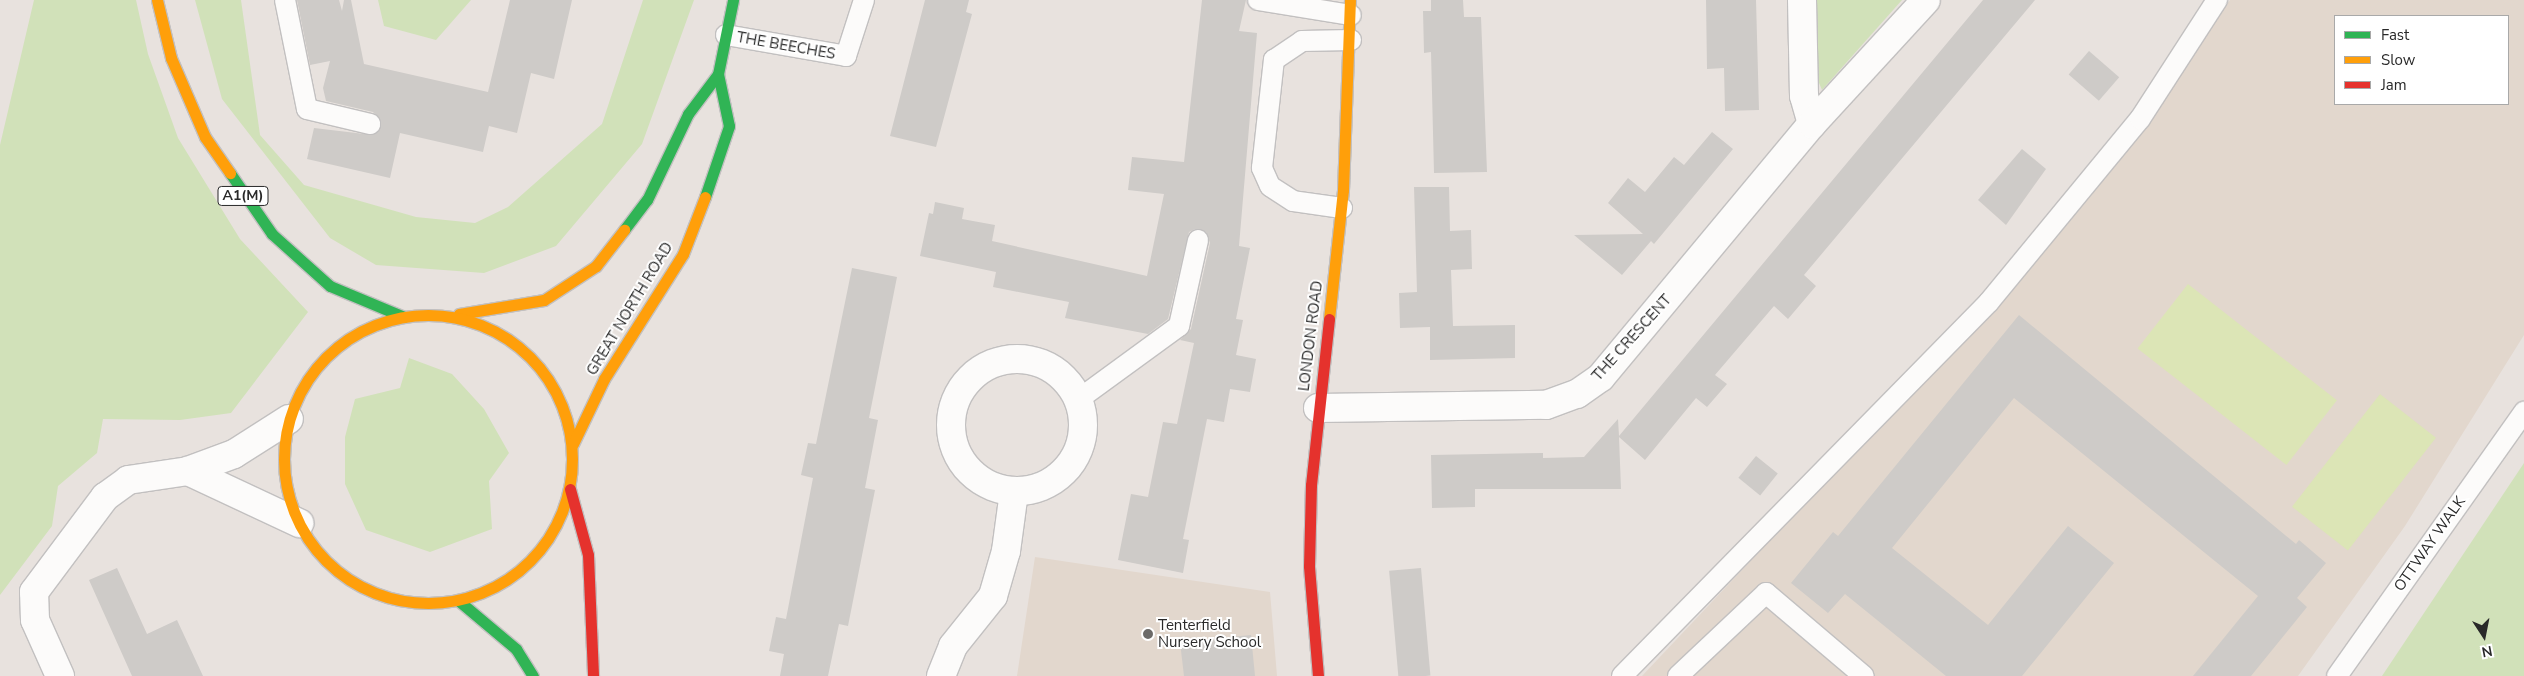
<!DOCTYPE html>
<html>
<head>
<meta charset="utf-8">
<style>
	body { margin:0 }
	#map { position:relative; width:2524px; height:676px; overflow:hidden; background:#e8e2de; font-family:"Nunito Sans",sans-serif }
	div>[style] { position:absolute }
	.education>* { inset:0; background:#e2d7cd }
	.green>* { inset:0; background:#d1e1b9 }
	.pitch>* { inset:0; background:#dce5b6; transform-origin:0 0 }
	.building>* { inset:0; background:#cecbc8; transform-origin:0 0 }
	.roads { filter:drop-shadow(1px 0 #c2c0c0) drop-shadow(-1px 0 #c2c0c0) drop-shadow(0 1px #c2c0c0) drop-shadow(0 -1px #c2c0c0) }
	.lane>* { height:20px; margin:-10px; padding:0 10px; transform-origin:10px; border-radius:10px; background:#fcfbfa }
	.street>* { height:28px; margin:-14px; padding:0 14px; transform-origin:14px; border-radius:14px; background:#fcfbfa }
	.street>.ring { margin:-14px; padding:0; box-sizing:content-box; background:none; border:28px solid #fcfbfa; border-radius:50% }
	.fast>* { height:11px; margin:-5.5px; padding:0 5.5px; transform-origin:5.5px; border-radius:5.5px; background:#30b455 }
	.slow>* { height:11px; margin:-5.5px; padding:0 5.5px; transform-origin:5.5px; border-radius:5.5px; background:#ff9f0a }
	.slow>.ring { margin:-5.5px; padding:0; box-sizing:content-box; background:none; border:11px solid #ff9f0a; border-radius:50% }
	.jam>* { height:11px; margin:-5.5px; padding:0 5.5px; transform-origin:5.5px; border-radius:5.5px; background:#e5322d }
	.dots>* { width:14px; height:14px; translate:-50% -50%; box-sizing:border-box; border:2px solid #fff; border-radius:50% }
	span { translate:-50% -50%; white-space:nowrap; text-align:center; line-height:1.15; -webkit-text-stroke:4px #fff; paint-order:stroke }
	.shield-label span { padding:1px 4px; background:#fff; border:1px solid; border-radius:4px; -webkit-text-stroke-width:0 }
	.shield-label { font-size:14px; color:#292929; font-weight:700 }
	.street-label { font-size:15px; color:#292929 }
	.poi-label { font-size:15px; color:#292929 }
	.left { translate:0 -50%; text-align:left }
	.legend { position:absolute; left:2334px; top:15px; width:175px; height:90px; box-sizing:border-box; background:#fff; border:1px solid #a9a9a9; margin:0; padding:6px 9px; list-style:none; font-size:15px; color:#292929 }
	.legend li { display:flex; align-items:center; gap:10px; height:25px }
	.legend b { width:25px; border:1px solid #a9a9a9 }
	.north { position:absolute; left:2459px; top:611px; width:50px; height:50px; -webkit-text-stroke:4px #fff; paint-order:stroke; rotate:169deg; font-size:14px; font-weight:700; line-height:20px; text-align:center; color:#292929 }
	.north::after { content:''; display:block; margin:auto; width:18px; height:22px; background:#292929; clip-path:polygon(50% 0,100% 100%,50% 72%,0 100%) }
</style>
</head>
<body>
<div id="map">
	<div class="education">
		<i style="clip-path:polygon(evenodd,2230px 0,2524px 0,2524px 335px,2405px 526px,2298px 676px,1642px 676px,1992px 305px,2144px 122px,2230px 0,2335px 16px,2508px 16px,2508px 104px,2335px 104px,2335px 16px)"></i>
		<i style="clip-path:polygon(1035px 557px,1270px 592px,1277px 676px,1017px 676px)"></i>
	</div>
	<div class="green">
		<i style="clip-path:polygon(34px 0,136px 0,148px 54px,178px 138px,240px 239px,308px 312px,231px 413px,180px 420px,103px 419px,97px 453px,58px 486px,52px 526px,0 595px,0 145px)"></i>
		<i style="clip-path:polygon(195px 0,241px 0,260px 135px,304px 185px,416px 217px,475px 223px,508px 207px,602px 124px,643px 0,694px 0,642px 144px,556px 246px,484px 273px,376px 265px,330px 238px,222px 99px)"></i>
		<i style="clip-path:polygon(378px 0,471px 0,436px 40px,384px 26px)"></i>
		<i style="clip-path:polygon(1815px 0,1902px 0,1822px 90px,1817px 78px)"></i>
		<i style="clip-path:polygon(409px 358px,452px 374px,484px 409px,509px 453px,489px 481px,492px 529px,430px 552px,366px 530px,345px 484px,345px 437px,355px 399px,400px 388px)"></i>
		<i style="clip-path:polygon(2524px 463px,2524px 676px,2382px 676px)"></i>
	</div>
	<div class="pitch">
		<i style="left:2188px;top:284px;width:189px;height:82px;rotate:38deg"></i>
		<i style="left:2380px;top:394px;width:71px;height:143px;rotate:38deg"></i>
	</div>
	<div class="building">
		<i style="clip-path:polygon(297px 0,339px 0,342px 11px,344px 0,351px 0,364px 64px,488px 92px,510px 0,572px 0,554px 79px,531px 73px,517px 133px,489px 126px,483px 152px,400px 133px,390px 178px,307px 159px,314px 128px,373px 135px,381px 121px,373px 112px,326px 101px,323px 88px,330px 61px,310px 65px)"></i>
		<i style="clip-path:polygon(925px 0,969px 0,966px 12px,972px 14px,936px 147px,890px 136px)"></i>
		<i style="clip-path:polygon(1202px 0,1246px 0,1239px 31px,1257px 33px,1239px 246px,1250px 248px,1236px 319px,1243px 320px,1236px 355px,1256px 359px,1250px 392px,1230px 389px,1224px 422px,1207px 419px,1183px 539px,1189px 540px,1183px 573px,1118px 560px,1131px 494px,1148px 497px,1163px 422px,1177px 424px,1194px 343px,1180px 340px,1191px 329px,1210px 243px,1206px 232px,1195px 229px,1189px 232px,1168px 319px,1148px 334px,1065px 318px,1069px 302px,993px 287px,996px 272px,920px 256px,929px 213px,933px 214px,935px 202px,964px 208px,962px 219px,995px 225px,992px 241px,1147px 276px,1164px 194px,1128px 190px,1132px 157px,1184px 162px)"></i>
		<i style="clip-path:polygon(1431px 0,1463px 0,1464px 17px,1481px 17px,1487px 172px,1434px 173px,1431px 52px,1424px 53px,1423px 11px,1431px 11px)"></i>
		<i style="clip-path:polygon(1706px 0,1756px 0,1759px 110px,1725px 111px,1724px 68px,1707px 69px)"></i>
		<i style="clip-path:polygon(1983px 0,2035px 0,1804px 275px,1816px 286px,1788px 319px,1774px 306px,1715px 375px,1727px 384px,1707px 407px,1696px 398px,1645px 460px,1619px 437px,1621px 489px,1475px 489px,1475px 507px,1432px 508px,1431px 455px,1543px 453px,1543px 458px,1584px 457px,1618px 419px,1619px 436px)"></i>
		<i style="left:2089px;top:51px;width:40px;height:31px;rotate:41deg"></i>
		<i style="clip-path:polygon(1712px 132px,1733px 149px,1654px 244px,1651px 241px,1622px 275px,1574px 235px,1643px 234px,1608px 203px,1628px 178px,1645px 192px,1674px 157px,1684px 165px)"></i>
		<i style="clip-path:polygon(2022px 149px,2046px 169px,2006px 225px,1978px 200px)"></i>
		<i style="clip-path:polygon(1414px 187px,1449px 187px,1450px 231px,1471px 230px,1472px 269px,1451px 270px,1453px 326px,1515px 325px,1515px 358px,1430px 360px,1430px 327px,1400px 328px,1399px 293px,1417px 292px)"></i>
		<i style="clip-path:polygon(852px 268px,897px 277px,869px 418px,878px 420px,865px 488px,875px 490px,848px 626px,839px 624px,828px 676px,780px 676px,784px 654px,769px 651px,776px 617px,786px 619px,813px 478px,801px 475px,808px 443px,816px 444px)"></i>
		<i style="clip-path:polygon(2019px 315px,2296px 544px,2299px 540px,2326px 563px,2297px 598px,2307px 607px,2251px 676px,2193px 676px,2258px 596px,2014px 398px,1892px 548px,1988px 625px,2068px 526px,2114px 563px,2022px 676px,1946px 676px,1845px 594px,1828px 613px,1791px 583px,1833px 532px,1838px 536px)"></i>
		<i style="left:1756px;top:456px;width:28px;height:28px;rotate:39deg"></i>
		<i style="clip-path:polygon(117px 568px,147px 634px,177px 620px,203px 676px,132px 676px,89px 580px)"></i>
		<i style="left:1421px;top:568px;width:108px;height:32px;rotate:85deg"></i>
		<i style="clip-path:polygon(1251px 635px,1255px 676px,1184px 676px,1180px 642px)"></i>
	</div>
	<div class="roads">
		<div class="lane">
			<i style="left:285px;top:0;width:111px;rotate:78.6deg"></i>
			<i style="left:307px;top:109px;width:65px;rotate:13.4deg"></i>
			<i style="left:1258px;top:0;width:94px;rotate:9.2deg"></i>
			<i style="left:726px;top:35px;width:122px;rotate:9.9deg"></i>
			<i style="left:846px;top:56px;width:59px;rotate:-72.2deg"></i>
			<i style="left:1342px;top:208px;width:49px;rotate:-171.9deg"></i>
			<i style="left:1293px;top:201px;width:27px;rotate:-147deg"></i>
			<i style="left:1270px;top:186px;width:20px;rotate:-114deg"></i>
			<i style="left:1262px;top:168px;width:109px;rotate:-83.7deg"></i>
			<i style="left:1274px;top:60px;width:34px;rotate:-34deg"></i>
			<i style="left:1302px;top:41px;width:49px;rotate:-1.2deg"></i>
			<i style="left:1079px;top:399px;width:124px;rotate:-36.1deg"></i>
			<i style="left:1179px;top:326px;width:88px;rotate:-77.5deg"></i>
			<i style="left:1622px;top:676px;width:524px;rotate:-45.54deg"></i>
			<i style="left:1989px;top:302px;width:237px;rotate:-50.5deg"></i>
			<i style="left:2140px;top:119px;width:142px;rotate:-57.1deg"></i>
			<i style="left:1678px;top:676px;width:121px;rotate:-43.3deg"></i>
			<i style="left:1766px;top:593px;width:128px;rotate:40.3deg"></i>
			<i style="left:2337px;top:676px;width:324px;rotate:-54.7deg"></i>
		</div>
		<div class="street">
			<i style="left:1802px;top:0;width:96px;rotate:88.8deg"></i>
			<i style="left:1804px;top:96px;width:29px;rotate:74deg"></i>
			<i class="ring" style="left:951px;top:359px;width:104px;height:104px"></i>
			<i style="left:1318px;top:408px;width:228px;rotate:-0.8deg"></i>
			<i style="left:1546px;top:405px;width:33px;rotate:-20deg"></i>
			<i style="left:1577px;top:394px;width:29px;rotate:-35deg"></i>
			<i style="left:1601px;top:377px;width:329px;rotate:-50.2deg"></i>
			<i style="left:1812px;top:124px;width:168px;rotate:-47.4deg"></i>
			<i style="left:188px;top:471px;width:123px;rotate:25.1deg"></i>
			<i style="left:60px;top:676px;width:61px;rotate:-114.1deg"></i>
			<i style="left:35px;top:620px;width:28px;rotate:-92deg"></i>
			<i style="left:34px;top:592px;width:119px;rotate:-53.2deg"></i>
			<i style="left:105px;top:497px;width:29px;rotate:-36deg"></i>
			<i style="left:128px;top:480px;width:61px;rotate:-8.5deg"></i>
			<i style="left:188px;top:471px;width:49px;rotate:-20.3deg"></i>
			<i style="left:234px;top:454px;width:65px;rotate:-32.5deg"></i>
			<i style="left:941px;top:676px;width:32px;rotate:-68deg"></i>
			<i style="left:953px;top:646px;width:64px;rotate:-51.3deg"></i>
			<i style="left:993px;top:596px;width:47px;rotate:-73.9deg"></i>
			<i style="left:1006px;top:551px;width:60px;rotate:-82.3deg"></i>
		</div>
		<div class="fast">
			<i style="left:230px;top:173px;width:74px;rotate:55.5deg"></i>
			<i style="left:272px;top:234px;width:78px;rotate:41.9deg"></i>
			<i style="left:330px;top:286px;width:80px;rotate:22.7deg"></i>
			<i style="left:705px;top:197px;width:75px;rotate:-71.3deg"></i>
			<i style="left:729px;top:126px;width:53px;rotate:-101.9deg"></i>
			<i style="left:718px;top:74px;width:76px;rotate:-78.5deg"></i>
			<i style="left:624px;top:230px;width:38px;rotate:-53deg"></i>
			<i style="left:647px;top:200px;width:95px;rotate:-64.5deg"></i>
			<i style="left:688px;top:114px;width:50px;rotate:-53.1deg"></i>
			<i style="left:459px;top:601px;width:75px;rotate:40.1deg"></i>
			<i style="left:516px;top:649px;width:32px;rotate:58deg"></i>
		</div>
		<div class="slow">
			<i style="left:157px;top:0;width:60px;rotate:76.4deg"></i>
			<i style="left:171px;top:58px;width:86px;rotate:66.7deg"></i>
			<i style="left:205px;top:137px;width:44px;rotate:55.2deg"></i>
			<i style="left:459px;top:314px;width:86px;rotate:-9.4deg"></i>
			<i style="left:544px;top:300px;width:62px;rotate:-33.2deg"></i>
			<i style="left:596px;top:266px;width:46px;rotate:-52.1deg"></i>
			<i class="ring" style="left:284px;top:315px;width:277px;height:277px"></i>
			<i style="left:1329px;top:319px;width:130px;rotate:-83.8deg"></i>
			<i style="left:1343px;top:190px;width:190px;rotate:-87.9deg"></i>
			<i style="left:573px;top:444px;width:72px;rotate:-64.5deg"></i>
			<i style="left:604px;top:379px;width:148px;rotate:-57.7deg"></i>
			<i style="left:683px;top:254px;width:61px;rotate:-68.9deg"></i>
		</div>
		<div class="jam">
			<i style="left:570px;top:489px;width:68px;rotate:74.7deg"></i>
			<i style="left:588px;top:555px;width:121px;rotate:87.6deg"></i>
			<i style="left:1318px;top:676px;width:110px;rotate:-94.7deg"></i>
			<i style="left:1309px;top:566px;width:81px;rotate:-88.6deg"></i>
			<i style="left:1311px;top:485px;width:167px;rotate:-83.8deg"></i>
		</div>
	</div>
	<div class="dots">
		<i style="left:1148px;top:634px;background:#6c6a68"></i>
	</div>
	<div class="shield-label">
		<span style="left:243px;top:196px">A1(M)</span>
	</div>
	<div class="street-label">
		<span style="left:786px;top:46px;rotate:10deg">THE BEECHES</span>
		<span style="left:630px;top:309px;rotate:-59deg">GREAT NORTH ROAD</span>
		<span style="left:1311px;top:336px;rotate:-83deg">LONDON ROAD</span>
		<span style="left:1632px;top:338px;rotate:-48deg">THE CRESCENT</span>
		<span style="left:2430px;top:544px;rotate:-55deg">OTTWAY WALK</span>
	</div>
	<div class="poi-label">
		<span class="left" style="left:1158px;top:634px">Tenterfield<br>Nursery School</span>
	</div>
	<ul class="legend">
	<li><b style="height:6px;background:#30b455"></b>Fast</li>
	<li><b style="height:6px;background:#ff9f0a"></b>Slow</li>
	<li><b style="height:6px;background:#e5322d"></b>Jam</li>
	</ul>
	<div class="north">N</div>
</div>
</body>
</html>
